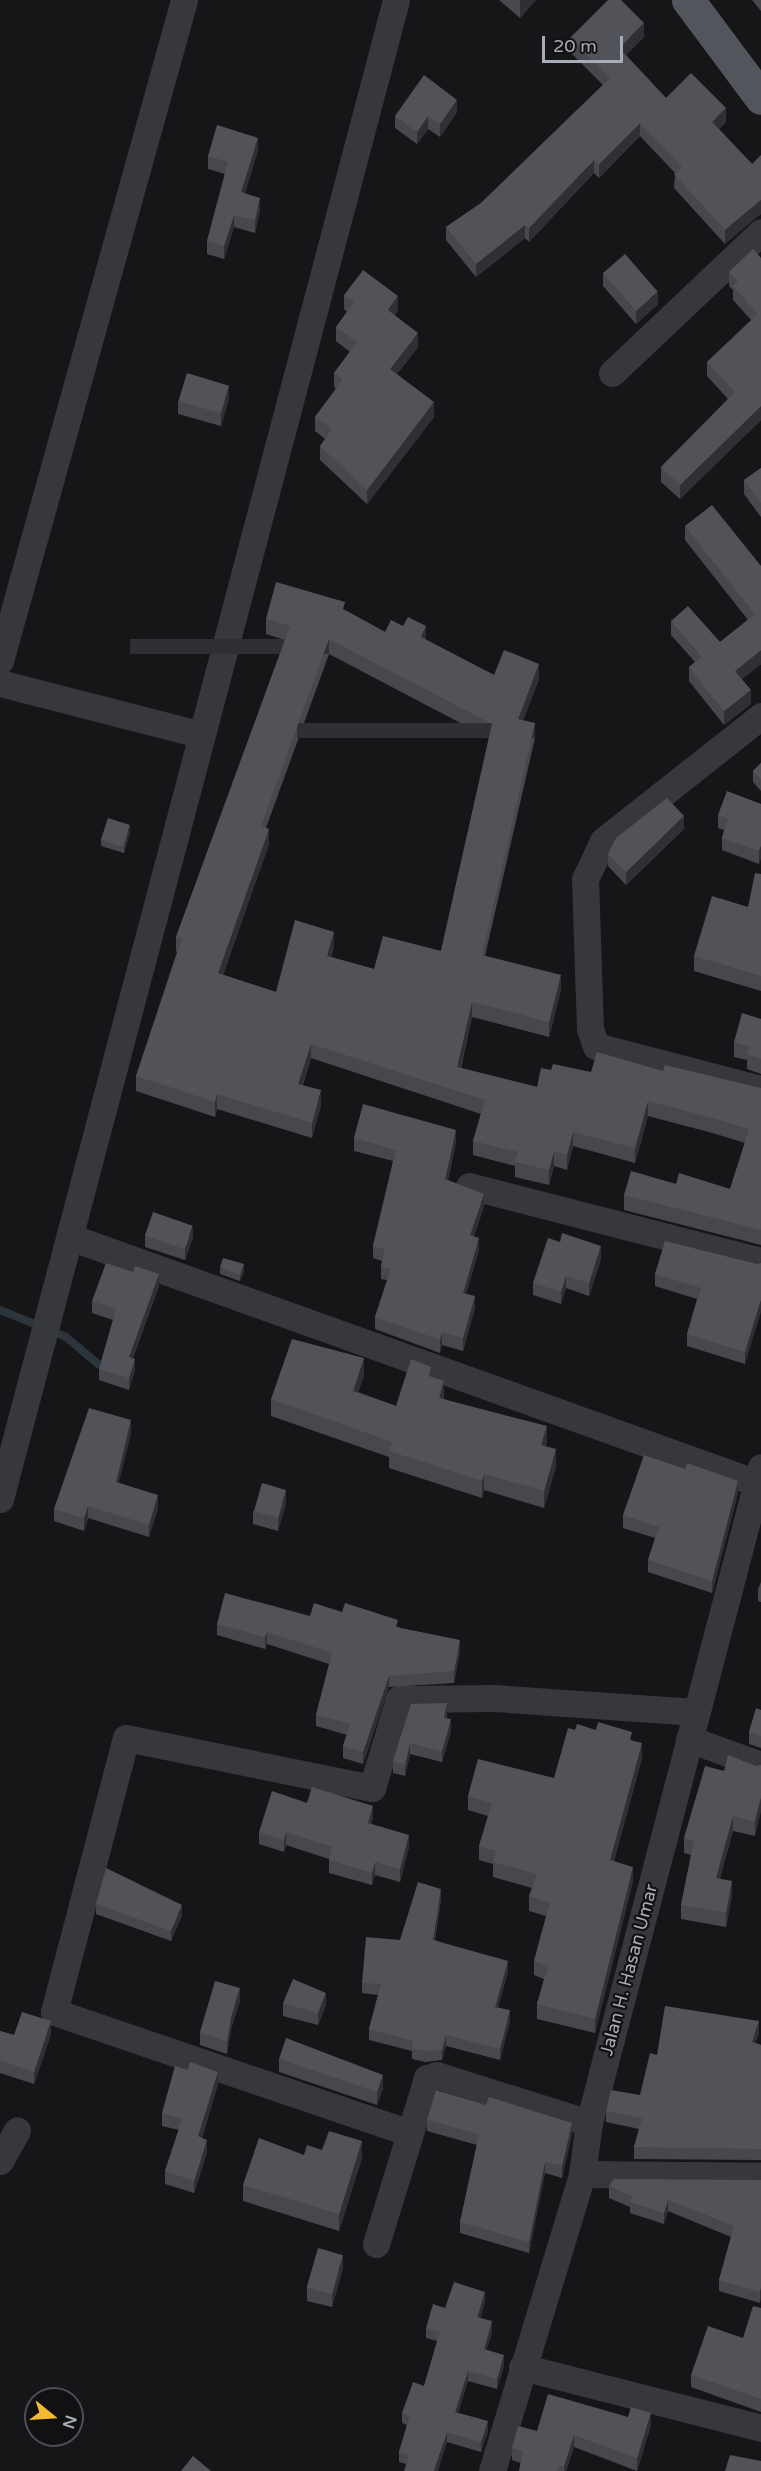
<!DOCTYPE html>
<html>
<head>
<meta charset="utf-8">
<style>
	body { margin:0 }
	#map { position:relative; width:761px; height:2471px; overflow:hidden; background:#161618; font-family:"Varela Round",sans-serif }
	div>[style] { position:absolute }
	.stream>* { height:8px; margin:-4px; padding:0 4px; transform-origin:4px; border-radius:4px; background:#2c343c }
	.minor>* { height:27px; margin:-13.5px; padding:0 13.5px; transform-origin:13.5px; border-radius:13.5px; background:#37383d }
	.major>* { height:33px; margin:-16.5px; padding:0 16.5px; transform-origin:16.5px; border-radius:16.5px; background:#53555c }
	.wall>* { inset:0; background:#47484d }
	.shaded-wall>* { inset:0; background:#2f3033; transform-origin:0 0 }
	.building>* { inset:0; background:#525359; transform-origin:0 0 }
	span { translate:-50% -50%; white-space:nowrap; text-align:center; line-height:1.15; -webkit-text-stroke:4.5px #111113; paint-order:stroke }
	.street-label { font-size:18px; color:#a8acb8 }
	.north { position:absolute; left:24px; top:2387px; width:60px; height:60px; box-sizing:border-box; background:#111113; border:2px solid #4d4f55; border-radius:50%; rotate:108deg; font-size:16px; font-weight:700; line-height:24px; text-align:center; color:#a8acb8 }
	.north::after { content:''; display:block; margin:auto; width:21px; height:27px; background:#f6ba30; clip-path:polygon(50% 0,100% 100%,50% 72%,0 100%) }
	.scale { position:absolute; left:542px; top:36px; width:81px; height:27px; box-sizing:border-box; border:3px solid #a8acb8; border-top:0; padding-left:8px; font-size:18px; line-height:21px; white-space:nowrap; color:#a8acb8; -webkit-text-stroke:4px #111113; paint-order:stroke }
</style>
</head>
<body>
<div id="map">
	<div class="stream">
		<i style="left:0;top:1310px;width:71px;rotate:22.2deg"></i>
		<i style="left:66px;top:1337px;width:42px;rotate:40.2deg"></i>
	</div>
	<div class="minor">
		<i style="left:612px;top:373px;width:205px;rotate:-43.4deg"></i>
		<i style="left:0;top:661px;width:686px;rotate:-74.44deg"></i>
		<i style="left:0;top:683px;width:204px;rotate:14.4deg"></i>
		<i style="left:761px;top:716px;width:201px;rotate:141.7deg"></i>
		<i style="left:603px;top:841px;width:42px;rotate:115.3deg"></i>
		<i style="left:585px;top:879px;width:150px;rotate:88.1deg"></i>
		<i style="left:590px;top:1029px;width:18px;rotate:71deg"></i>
		<i style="left:596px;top:1046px;width:171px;rotate:14.6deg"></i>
		<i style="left:469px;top:1186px;width:301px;rotate:14.4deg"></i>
		<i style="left:70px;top:1237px;width:730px;rotate:19.7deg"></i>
		<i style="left:0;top:1499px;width:1550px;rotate:-75.2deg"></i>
		<i style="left:689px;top:1739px;width:77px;rotate:19.9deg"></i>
		<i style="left:407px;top:2132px;width:373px;rotate:-161.2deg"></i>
		<i style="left:54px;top:2012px;width:283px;rotate:-75.3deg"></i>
		<i style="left:126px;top:1738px;width:251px;rotate:11.5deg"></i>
		<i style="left:372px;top:1788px;width:93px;rotate:-73.1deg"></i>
		<i style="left:399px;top:1699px;width:95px;rotate:-0.6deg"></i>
		<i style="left:494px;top:1698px;width:202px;rotate:4deg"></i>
		<i style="left:0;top:2161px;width:35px;rotate:-61deg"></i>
		<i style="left:582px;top:2174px;width:179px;rotate:0.6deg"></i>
		<i style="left:376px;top:2244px;width:174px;rotate:-72.9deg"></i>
		<i style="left:427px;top:2078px;width:9px;rotate:-18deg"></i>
		<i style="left:436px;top:2075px;width:160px;rotate:17.4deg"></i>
		<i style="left:522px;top:2367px;width:247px;rotate:14.3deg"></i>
		<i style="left:492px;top:2471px;width:310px;rotate:-73.1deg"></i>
		<i style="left:582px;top:2174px;width:51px;rotate:-82.2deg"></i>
		<i style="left:589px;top:2123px;width:678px;rotate:-75.31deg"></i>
	</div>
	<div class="major">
		<i style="left:688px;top:0;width:122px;rotate:53.3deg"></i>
	</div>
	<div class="wall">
		<i style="clip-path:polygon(499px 0,536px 0,520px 18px)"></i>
		<i style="clip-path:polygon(752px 0,761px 0,761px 11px)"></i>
		<i style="clip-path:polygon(644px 37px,626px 55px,666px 98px,726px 122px,719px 129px,752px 164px,725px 244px,674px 188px,675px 173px,640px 136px,599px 178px,594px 173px,529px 242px,525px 238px,476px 277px,446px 240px,446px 227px,481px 203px,603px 85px,570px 52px,570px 38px)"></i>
		<i style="clip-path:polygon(457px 112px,440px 137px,428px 129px,417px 144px,395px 128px,395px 116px)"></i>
		<i style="clip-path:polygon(258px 150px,245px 193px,260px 210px,255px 233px,234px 227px,224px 259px,207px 254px,207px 241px,225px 174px,208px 169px,208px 156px)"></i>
		<i style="clip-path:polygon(761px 258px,761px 420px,680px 499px,661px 482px,661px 467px,728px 399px,707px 376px,707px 362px,751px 320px,733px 300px,733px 290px,729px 286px,729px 272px)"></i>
		<i style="clip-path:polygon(603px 273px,658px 304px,636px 324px,603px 286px)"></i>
		<i style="clip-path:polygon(344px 295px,398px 311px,395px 315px,418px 347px,397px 374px,434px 417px,367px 504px,320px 460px,320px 446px,325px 439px,315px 431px,315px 417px,336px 389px,334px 387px,334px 373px,350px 352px,336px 341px,336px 327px,347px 312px,344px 309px)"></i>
		<i style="clip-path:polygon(229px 398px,221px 426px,178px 414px,178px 401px)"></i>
		<i style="clip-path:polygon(761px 468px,761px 517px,744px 494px,744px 480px)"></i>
		<i style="clip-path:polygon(685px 526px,761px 566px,761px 664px,742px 679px,751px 704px,724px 725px,689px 681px,689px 667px,695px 662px,671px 635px,671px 621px,720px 642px,748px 620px,685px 540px)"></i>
		<i style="clip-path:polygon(evenodd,345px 610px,385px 632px,426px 640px,494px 675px,539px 679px,523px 720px,535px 738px,485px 956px,561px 990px,549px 1037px,472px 1017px,461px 1068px,537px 1087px,551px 1070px,591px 1072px,663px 1071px,761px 1088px,761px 1245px,624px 1210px,624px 1195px,676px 1184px,730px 1189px,745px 1143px,716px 1134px,648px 1116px,635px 1163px,573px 1146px,567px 1170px,554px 1166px,549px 1185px,515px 1177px,515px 1166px,473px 1155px,473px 1141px,481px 1114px,311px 1058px,303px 1085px,321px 1105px,312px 1138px,217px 1109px,215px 1117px,136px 1091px,136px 1076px,177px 952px,176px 951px,176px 937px,285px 640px,266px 634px,266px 619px,345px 610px,329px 654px,489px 738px,441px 951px,374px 969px,331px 957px,334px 947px,276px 992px,223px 975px,269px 844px,266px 828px,329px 654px)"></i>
		<i style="clip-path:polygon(761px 763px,761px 791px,753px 782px,753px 771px)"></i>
		<i style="clip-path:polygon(761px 804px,759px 864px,722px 850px,722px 838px,724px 830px,718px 828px,718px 815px)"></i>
		<i style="clip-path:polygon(684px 829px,626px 885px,608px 866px,608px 854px)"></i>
		<i style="clip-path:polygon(130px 832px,124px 853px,101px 846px,101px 840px)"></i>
		<i style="clip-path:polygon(761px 874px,761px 991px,694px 971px,694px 956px,748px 907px)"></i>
		<i style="clip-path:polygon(761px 1019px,761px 1074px,747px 1069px,747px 1060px,734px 1057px,734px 1042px)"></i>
		<i style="clip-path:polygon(354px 1138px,456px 1142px,448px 1180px,484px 1206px,474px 1236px,479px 1250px,466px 1294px,475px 1308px,463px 1351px,442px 1345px,440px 1353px,375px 1329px,375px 1317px,387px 1280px,381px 1279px,381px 1266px,382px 1261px,373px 1258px,373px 1246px,393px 1161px,354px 1151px)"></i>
		<i style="clip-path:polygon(145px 1236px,193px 1237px,185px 1260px,145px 1247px)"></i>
		<i style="clip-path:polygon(601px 1259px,589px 1296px,566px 1288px,561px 1304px,533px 1295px,533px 1283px)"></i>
		<i style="clip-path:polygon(757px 1264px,745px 1364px,687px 1346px,687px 1334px,697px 1299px,655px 1286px,655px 1274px)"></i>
		<i style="clip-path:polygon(220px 1267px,244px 1271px,240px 1281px,220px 1274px)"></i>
		<i style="clip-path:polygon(159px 1286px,133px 1358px,135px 1370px,129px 1390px,99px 1380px,99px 1369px,113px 1320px,92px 1313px,92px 1301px)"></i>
		<i style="clip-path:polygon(364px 1375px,358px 1392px,396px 1406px,431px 1377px,444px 1397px,444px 1399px,547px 1442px,545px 1446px,556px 1466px,544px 1508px,484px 1490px,482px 1498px,389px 1468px,389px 1457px,271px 1416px,271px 1399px)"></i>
		<i style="clip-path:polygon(131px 1433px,118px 1483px,158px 1508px,149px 1537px,88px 1518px,84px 1531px,54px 1521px,54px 1509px)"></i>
		<i style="clip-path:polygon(685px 1469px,738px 1493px,712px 1593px,648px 1572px,648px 1560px,655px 1538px,623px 1528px,623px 1515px)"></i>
		<i style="clip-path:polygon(286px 1503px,278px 1531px,253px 1524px,253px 1511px)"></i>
		<i style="clip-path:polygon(761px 1582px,761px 1602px,758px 1601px,758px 1589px)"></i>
		<i style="clip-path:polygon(342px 1612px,398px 1627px,460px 1651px,454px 1683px,389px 1687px,363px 1764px,343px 1758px,343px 1746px,347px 1735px,316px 1726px,316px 1715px,329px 1664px,267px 1644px,265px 1649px,217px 1635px,217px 1624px,310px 1616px)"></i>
		<i style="clip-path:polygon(411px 1704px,447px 1714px,447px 1718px,451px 1731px,442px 1762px,410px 1754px,405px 1776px,393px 1773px,393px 1761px)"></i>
		<i style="clip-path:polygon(761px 1710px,761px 1748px,749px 1744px,749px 1732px)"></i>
		<i style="clip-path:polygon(575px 1730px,632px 1740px,642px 1758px,614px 1861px,633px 1881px,595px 2033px,537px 2019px,537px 2004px,544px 1979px,534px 1975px,534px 1961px,546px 1916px,529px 1911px,529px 1896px,532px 1888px,493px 1877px,493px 1864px,479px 1860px,479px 1846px,488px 1816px,468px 1810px,468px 1796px,554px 1778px)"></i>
		<i style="clip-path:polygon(756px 1766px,755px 1836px,733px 1831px,720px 1878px,732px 1895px,726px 1927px,681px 1919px,681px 1905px,691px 1855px,684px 1853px,684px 1838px,724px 1771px)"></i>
		<i style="clip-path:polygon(307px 1803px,373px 1818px,371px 1824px,409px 1847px,400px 1882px,375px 1875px,372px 1885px,329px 1873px,329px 1859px,286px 1845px,284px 1852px,259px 1844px,259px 1832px)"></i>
		<i style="clip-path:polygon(441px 1900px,435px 1940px,508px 1971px,498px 2007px,510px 2021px,500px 2060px,446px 2046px,442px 2060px,425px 2062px,412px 2059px,412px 2051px,369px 2040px,369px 2029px,378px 1995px,362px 1993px,362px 1983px,400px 1940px)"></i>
		<i style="clip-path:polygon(96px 1904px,182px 1915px,171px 1941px,96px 1914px)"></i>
		<i style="clip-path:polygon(240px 2001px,231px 2029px,227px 2054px,200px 2045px,200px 2032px)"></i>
		<i style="clip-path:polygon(283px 2003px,326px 2005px,318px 2025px,283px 2016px)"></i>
		<i style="clip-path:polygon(0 2031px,14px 2035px,51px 2034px,34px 2084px,0 2073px)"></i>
		<i style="clip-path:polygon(759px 2033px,755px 2043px,761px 2045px,761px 2160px,634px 2159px,634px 2147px,639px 2129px,606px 2122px,606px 2111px,640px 2095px,657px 2055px)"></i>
		<i style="clip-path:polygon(279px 2059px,383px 2088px,377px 2105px,279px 2072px)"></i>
		<i style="clip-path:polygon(218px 2084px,202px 2138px,207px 2152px,194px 2193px,165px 2184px,165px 2171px,179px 2130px,162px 2126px,162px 2113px)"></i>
		<i style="clip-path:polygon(427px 2120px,572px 2134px,562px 2178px,545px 2173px,529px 2253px,460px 2233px,460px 2222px,477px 2145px,427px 2131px)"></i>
		<i style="clip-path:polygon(304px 2155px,362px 2158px,339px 2231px,243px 2201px,243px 2185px)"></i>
		<i style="clip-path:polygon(761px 2180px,760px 2303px,719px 2291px,719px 2280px,731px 2237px,668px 2211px,664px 2224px,630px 2213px,630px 2207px,609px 2198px,609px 2186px)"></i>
		<i style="clip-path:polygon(343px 2268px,332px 2307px,307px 2301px,307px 2288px)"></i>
		<i style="clip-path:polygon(485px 2302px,480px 2318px,492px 2332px,486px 2350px,504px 2365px,497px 2389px,468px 2381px,458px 2413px,488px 2431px,481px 2452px,447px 2442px,406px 2464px,399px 2462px,399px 2452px,407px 2425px,402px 2423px,402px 2413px,424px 2386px,437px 2341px,426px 2338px,426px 2328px,445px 2308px)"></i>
		<i style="clip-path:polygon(761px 2308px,761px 2412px,691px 2387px,691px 2375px,743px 2338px)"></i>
		<i style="clip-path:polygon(651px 2425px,637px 2471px,574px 2447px,566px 2471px,519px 2471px,521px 2463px,512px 2460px,512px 2448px,537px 2431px)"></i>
	</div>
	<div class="shaded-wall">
		<i style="clip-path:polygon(520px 0,536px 0,520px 18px)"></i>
		<i style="clip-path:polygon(644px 23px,644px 37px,619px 62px,619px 48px)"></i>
		<i style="clip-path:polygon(457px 100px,457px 112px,440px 137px,440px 124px)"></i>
		<i style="clip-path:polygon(726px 108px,726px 122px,712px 136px,712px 122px)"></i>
		<i style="clip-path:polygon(428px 116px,428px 129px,417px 144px,417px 132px)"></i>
		<i style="clip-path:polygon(640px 123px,640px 136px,599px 178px,599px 164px)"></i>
		<i style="clip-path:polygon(258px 138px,258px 150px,241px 205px,241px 192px)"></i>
		<i style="clip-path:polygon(594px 160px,594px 173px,529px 242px,529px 228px)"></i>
		<i style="clip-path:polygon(260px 198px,260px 210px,255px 233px,255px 220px)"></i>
		<i style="clip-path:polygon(761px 200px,761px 214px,725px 244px,725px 230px)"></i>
		<i style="clip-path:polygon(234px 215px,234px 227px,224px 259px,224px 246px)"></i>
		<i style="clip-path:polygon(525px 225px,525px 238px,476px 277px,476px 264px)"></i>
		<i style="clip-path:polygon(658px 292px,658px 304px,636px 324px,636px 311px)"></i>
		<i style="clip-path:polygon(398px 296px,398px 311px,388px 324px,388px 310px)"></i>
		<i style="clip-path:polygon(418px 333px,418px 347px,390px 383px,390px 369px)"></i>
		<i style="clip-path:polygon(229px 386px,229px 398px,221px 426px,221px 414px)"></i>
		<i style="clip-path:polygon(434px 402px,434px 417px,367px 504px,367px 490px)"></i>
		<i style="clip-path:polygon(761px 406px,761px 420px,680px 499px,680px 485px)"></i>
		<i style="clip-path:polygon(426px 626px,426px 641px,421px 637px)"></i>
		<i style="left:329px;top:639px;width:15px;height:199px;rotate:90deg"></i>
		<i style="clip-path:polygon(761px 650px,761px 664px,735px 685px,735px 671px)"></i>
		<i style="clip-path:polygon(539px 664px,539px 679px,518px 734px,518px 719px)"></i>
		<i style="clip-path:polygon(751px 690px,751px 704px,724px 725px,724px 711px)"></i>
		<i style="left:535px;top:723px;width:15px;height:238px;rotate:90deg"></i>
		<i style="clip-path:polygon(684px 816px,684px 829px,626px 885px,626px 872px)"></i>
		<i style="clip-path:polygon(130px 825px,130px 832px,124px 853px,124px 847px)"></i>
		<i style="clip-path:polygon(269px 829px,269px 844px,218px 988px,218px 973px)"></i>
		<i style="clip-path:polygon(761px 846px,761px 859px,759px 864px,759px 851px)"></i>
		<i style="clip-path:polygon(334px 932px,334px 947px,327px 971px,327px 956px)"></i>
		<i style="clip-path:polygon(561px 975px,561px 990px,549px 1037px,549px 1022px)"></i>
		<i style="clip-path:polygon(472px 1002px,472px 1017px,457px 1082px,457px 1067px)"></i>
		<i style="clip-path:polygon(311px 1044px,311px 1058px,298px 1099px,298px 1084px)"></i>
		<i style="clip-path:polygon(321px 1090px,321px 1105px,312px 1138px,312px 1123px)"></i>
		<i style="clip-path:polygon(217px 1094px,217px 1109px,215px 1117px,215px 1102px)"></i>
		<i style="clip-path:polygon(648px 1101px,648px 1116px,635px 1163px,635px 1148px)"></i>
		<i style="clip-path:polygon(456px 1130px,456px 1142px,445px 1191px,445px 1179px)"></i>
		<i style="clip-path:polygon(573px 1132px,573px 1146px,567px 1170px,567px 1155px)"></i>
		<i style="clip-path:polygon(554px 1151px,554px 1166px,549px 1185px,549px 1170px)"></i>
		<i style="clip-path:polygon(484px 1194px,484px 1206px,470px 1248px,470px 1235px)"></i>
		<i style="clip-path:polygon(193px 1226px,193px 1237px,185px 1260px,185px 1249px)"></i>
		<i style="clip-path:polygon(479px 1238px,479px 1250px,463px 1305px,463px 1293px)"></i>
		<i style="clip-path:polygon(601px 1246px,601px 1259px,589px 1296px,589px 1283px)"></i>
		<i style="clip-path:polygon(244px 1264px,244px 1271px,240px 1281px,240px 1275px)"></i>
		<i style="clip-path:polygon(159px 1274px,159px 1286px,129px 1368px,129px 1357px)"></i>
		<i style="clip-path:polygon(566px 1276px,566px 1288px,561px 1304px,561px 1292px)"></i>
		<i style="clip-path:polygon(475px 1296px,475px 1308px,463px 1351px,463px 1338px)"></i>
		<i style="clip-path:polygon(761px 1300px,761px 1312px,745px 1364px,745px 1352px)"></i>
		<i style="clip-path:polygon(442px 1332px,442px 1345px,440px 1353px,440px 1340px)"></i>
		<i style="clip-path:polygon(364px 1358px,364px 1375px,353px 1407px,353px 1391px)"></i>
		<i style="clip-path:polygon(135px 1359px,135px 1370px,129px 1390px,129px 1378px)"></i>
		<i style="clip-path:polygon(444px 1381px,444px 1397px,439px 1414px,439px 1398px)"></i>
		<i style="clip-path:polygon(131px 1420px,131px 1433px,116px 1495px,116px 1482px)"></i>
		<i style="clip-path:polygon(547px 1426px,547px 1442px,541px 1461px,541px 1445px)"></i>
		<i style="clip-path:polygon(556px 1449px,556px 1466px,544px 1508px,544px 1491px)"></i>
		<i style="clip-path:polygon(484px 1474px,484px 1490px,482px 1498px,482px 1481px)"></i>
		<i style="clip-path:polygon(738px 1481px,738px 1493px,712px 1593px,712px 1581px)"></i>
		<i style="clip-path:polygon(286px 1490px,286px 1503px,278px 1531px,278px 1519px)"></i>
		<i style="clip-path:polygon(158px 1495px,158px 1508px,149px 1537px,149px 1525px)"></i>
		<i style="clip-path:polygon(88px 1506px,88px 1518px,84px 1531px,84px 1518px)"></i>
		<i style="clip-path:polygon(267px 1632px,267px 1644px,265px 1649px,265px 1637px)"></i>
		<i style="clip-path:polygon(460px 1640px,460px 1651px,454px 1683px,454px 1671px)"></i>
		<i style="clip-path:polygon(389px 1676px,389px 1687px,363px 1764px,363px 1752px)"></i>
		<i style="clip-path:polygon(447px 1703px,447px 1714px,444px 1729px,444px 1718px)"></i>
		<i style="clip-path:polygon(451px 1719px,451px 1731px,442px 1762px,442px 1751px)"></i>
		<i style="clip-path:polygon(410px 1743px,410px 1754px,405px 1776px,405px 1765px)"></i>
		<i style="clip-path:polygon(642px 1743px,642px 1758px,610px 1875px,610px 1860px)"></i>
		<i style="clip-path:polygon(761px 1798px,761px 1812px,755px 1836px,755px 1822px)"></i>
		<i style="clip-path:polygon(373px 1806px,373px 1818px,368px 1835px,368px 1823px)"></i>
		<i style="clip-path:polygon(733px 1816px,733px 1831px,716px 1892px,716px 1878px)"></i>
		<i style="clip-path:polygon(286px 1832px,286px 1845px,284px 1852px,284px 1840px)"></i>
		<i style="clip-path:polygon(409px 1835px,409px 1847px,400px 1882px,400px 1869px)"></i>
		<i style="clip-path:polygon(375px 1862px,375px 1875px,372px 1885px,372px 1873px)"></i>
		<i style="clip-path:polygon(633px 1867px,633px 1881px,595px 2033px,595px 2019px)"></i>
		<i style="clip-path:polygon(732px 1881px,732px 1895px,726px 1927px,726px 1913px)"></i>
		<i style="clip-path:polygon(441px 1889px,441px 1900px,433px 1951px,433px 1940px)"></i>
		<i style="clip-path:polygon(182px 1905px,182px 1915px,171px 1941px,171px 1931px)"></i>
		<i style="clip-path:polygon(508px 1961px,508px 1971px,495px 2017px,495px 2007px)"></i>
		<i style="clip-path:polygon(240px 1988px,240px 2001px,231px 2029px,227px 2054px,227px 2042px,231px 2017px)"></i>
		<i style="clip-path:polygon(326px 1993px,326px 2005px,318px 2025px,318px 2013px)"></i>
		<i style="clip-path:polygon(510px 2010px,510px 2021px,500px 2060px,500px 2049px)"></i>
		<i style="clip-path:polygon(51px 2021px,51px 2034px,34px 2084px,34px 2072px)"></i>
		<i style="clip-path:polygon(759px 2021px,759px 2033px,752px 2053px,752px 2042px)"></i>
		<i style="clip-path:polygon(446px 2035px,446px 2046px,442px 2060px,442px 2050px)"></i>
		<i style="clip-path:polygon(218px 2072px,218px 2084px,198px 2149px,198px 2136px)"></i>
		<i style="clip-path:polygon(383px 2075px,383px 2088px,377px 2105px,377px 2092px)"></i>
		<i style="clip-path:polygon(572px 2123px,572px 2134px,562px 2178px,562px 2166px)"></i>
		<i style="clip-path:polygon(207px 2140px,207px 2152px,194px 2193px,194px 2181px)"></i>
		<i style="clip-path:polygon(362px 2141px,362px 2158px,339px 2231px,339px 2214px)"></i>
		<i style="clip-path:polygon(545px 2162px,545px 2173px,529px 2253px,529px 2242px)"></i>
		<i style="clip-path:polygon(668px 2200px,668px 2211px,664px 2224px,664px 2213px)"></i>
		<i style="clip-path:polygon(343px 2255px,343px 2268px,332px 2307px,332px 2295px)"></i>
		<i style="clip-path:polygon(761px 2288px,761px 2299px,760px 2303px,760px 2292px)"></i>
		<i style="clip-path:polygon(485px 2292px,485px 2302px,477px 2327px,477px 2317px)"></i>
		<i style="clip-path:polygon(492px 2321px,492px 2332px,484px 2359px,484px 2349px)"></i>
		<i style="clip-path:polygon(504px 2355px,504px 2365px,497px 2389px,497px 2379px)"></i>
		<i style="clip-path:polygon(468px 2371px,468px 2381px,455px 2422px,455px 2412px)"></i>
		<i style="clip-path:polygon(651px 2413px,651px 2425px,637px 2471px,637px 2458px)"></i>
		<i style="clip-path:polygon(488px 2421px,488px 2431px,481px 2452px,481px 2442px)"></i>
		<i style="clip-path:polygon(447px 2432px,447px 2442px,438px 2471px,434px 2471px)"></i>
		<i style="clip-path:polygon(574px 2435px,574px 2447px,566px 2471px,564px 2471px,564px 2466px)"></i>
	</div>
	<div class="building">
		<i style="clip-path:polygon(608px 0,621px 0,644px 23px,619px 48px,666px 98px,691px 73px,726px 108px,712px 122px,752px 164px,761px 155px,761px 200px,725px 230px,674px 174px,682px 167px,640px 123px,599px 164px,594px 160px,529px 228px,525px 225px,476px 264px,446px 227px,481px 203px,610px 78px,570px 38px)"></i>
		<i style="clip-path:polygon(424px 75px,457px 100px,440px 124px,428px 116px,417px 132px,395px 116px)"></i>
		<i style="clip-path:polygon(217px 125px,258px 138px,241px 192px,260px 198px,255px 220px,234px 215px,224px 246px,207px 241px,228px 162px,208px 156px)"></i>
		<i style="clip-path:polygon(753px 249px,761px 258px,761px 406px,680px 485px,661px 467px,735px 392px,707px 362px,758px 314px,733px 286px,738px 281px,729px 272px)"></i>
		<i style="left:625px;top:254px;width:50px;height:29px;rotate:49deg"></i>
		<i style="clip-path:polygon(363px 270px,398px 296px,388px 310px,418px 333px,390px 369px,434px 402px,367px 490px,320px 446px,332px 429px,315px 417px,343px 379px,334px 373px,357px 342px,336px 327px,354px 302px,344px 295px)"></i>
		<i style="left:187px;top:373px;width:44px;height:29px;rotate:17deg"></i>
		<i style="clip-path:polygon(761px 468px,761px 503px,744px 480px)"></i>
		<i style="clip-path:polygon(712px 505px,761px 566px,761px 650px,735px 671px,751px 690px,724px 711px,689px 667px,702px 657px,671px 621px,688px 606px,720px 642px,755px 614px,685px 526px)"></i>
		<i style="clip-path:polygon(evenodd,276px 582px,345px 602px,343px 609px,385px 632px,391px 620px,403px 626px,408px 617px,426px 626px,421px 637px,494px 675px,504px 650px,539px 664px,518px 719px,535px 723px,482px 955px,561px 975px,549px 1022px,472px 1002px,457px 1067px,537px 1087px,541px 1068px,551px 1070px,553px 1064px,591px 1072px,597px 1052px,663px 1071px,665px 1065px,761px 1088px,761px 1230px,624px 1195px,631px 1171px,676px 1184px,679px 1173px,730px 1189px,749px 1129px,716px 1119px,648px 1101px,635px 1148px,573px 1132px,567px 1155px,554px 1151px,549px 1170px,515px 1162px,518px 1152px,473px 1141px,485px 1100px,311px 1044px,298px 1084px,321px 1090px,312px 1123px,217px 1094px,215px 1102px,136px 1076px,182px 939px,176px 937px,290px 626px,266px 619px,276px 582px,329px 639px,492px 724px,441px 951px,383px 936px,374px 969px,327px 956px,334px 932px,295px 920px,276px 992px,218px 973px,269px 829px,261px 826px,329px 639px)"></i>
		<i style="clip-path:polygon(761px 763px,761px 780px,753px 771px)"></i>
		<i style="clip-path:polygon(727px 791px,761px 804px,761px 846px,759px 851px,722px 838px,728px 819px,718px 815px)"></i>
		<i style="clip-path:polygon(667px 798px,684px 816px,626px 872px,608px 854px,616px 838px)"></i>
		<i style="left:108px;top:818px;width:23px;height:23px;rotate:18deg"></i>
		<i style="clip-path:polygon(755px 873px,761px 874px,761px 976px,694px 956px,712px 896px,748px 907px)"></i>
		<i style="clip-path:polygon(742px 1013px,761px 1019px,761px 1059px,747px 1054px,749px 1046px,734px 1042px)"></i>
		<i style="clip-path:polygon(363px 1104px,456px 1130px,445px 1179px,484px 1194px,470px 1235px,479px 1238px,463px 1293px,475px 1296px,463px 1338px,442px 1332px,440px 1340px,375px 1317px,391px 1269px,381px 1266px,385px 1249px,373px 1246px,396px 1150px,354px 1138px)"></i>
		<i style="left:153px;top:1212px;width:42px;height:25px;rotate:19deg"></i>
		<i style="clip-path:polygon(562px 1233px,601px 1246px,589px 1283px,566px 1276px,561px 1292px,533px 1283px,548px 1238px,560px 1242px)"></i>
		<i style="clip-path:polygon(665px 1241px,757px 1264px,761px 1263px,761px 1300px,745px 1352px,687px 1334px,701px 1288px,655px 1274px)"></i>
		<i style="clip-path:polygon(223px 1258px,244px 1264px,240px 1275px,220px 1267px)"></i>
		<i style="clip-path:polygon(106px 1263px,133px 1272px,135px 1266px,159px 1274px,129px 1357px,135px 1359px,129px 1378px,99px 1369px,116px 1309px,92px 1301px)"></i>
		<i style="clip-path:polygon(292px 1339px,364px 1358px,353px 1391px,396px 1406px,411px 1359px,431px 1367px,429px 1376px,444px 1381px,439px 1398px,547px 1426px,541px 1445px,556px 1449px,544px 1491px,484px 1474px,482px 1481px,389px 1451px,392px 1442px,271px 1399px)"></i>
		<i style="clip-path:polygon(89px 1408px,131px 1420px,116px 1482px,158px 1495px,149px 1525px,88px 1506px,84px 1518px,54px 1509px)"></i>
		<i style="clip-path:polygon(644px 1455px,685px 1469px,687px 1463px,738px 1481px,712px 1581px,648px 1560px,659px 1527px,623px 1515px)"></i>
		<i style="left:262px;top:1483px;width:25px;height:29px;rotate:16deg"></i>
		<i style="clip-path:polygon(225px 1593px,310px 1616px,314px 1603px,342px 1612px,345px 1603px,398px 1620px,396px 1627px,460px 1640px,454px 1671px,389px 1676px,363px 1752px,343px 1746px,350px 1724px,316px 1715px,332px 1653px,267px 1632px,265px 1637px,217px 1624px)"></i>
		<i style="clip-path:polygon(447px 1703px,444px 1718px,451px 1719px,442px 1751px,410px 1743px,405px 1765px,393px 1761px,411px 1704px)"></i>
		<i style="clip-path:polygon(756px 1708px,761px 1710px,761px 1736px,749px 1732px)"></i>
		<i style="clip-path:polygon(598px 1722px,632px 1732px,630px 1740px,642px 1743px,610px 1860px,633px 1867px,595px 2019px,537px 2004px,548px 1966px,534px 1961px,550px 1903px,529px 1896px,537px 1874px,493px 1862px,496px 1851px,479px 1846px,492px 1803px,468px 1796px,478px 1759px,554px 1778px,568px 1728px,575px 1730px,577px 1724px,596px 1730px)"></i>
		<i style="clip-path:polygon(728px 1755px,756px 1766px,761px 1765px,761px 1798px,755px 1822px,733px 1816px,716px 1878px,732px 1881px,726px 1913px,681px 1905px,694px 1841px,684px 1838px,705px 1766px,724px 1771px)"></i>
		<i style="clip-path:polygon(312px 1787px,373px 1806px,368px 1823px,409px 1835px,400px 1869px,375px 1862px,372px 1873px,329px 1860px,332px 1847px,286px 1832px,284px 1840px,259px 1832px,272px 1791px,307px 1803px)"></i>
		<i style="clip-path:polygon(106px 1868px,182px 1905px,171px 1931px,96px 1904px)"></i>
		<i style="clip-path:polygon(418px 1882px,441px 1889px,433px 1940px,508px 1961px,495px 2007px,510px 2010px,500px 2049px,446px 2035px,442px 2050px,425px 2051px,412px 2048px,413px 2041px,369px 2029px,381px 1984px,362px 1983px,366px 1937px,400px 1940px)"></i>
		<i style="clip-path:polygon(293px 1979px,326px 1993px,318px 2013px,283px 2003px)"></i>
		<i style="clip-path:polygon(215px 1981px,240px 1988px,231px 2017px,227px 2042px,200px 2032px)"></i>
		<i style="clip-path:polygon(665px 2006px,759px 2021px,752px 2042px,761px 2045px,761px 2149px,634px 2147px,642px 2118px,606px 2111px,611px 2090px,640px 2095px,650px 2053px,657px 2055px)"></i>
		<i style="clip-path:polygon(22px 2012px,51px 2021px,34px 2072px,0 2060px,0 2031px,14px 2035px)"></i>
		<i style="clip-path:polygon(286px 2038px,383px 2075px,377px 2092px,279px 2059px)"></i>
		<i style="clip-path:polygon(190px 2062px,218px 2072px,198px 2136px,207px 2140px,194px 2181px,165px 2171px,182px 2119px,162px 2113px,175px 2066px,188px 2070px)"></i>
		<i style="clip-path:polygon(436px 2090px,486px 2105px,489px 2097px,572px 2123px,562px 2166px,545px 2162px,529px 2242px,460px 2222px,479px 2134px,427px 2120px)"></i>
		<i style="clip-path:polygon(329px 2131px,362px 2141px,339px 2214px,243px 2185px,259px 2138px,304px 2155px,307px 2145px,322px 2150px)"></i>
		<i style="clip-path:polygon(614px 2179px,761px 2180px,761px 2288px,760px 2292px,719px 2280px,734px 2226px,668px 2200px,664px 2213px,630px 2202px,633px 2197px,609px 2186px)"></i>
		<i style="left:318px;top:2248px;width:26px;height:41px;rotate:16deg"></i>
		<i style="clip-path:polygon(454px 2282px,485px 2292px,477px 2317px,492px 2321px,484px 2349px,504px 2355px,497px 2379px,468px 2371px,455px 2412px,488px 2421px,481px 2442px,447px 2432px,434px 2471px,404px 2471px,409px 2455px,399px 2452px,410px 2415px,402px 2413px,413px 2382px,424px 2386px,440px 2332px,426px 2328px,433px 2304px,445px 2308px)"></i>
		<i style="clip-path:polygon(753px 2306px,761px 2308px,761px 2399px,691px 2375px,708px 2326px,743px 2338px)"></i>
		<i style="clip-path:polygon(548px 2394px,628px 2417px,631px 2407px,651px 2413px,637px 2458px,574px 2435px,564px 2466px,559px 2465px,557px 2471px,519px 2471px,523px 2451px,512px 2448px,518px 2426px,537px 2431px)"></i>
		<i style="clip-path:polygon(730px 2455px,761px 2461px,761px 2471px,725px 2471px)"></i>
		<i style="clip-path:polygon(193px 2456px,211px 2471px,181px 2471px)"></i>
	</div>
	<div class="street-label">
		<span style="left:629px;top:1970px;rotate:-75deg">Jalan H. Hasan Umar</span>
	</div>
	<div class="north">N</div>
	<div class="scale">20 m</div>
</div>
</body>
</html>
